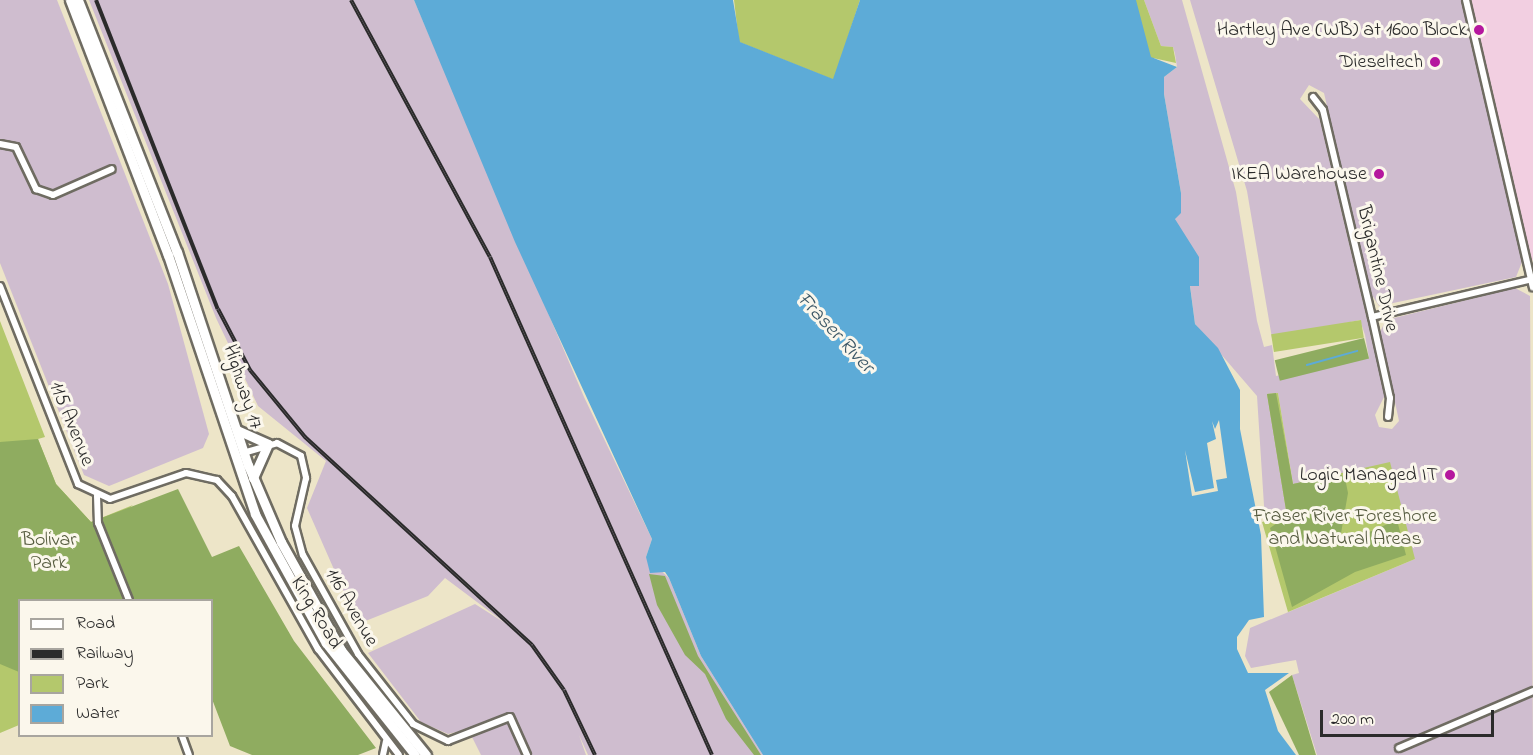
<!DOCTYPE html>
<html>
<head>
<meta charset="utf-8">
<style>
	body { margin:0 }
	#map { position:relative; width:1533px; height:755px; overflow:hidden; background:#ede5c8; font-family:"Indie Flower",sans-serif }
	div>[style] { position:absolute }
	.built>* { inset:0; background:#f2cfe1 }
	.industrial>* { inset:0; background:#cfbdcf }
	.green>* { inset:0; background:#b4c86c; transform-origin:0 0 }
	.forest>* { inset:0; background:#8fac60; transform-origin:0 0 }
	.water>* { inset:0; background:#5dabd7 }
	.pier>* { inset:0; background:#ede5c8 }
	.stream>* { height:1.5px; margin:-0.75px; padding:0 0.75px; transform-origin:0.75px; border-radius:0.75px; background:#5dabd7 }
	.roads { filter:drop-shadow(2px 0 #6f6c62) drop-shadow(-2px 0 #6f6c62) drop-shadow(0 2px #6f6c62) drop-shadow(0 -2px #6f6c62) }
	.minor>* { height:6px; margin:-3px; padding:0 3px; transform-origin:3px; border-radius:3px; background:#fff }
	.highway>* { height:9px; margin:-4.5px; padding:0 4.5px; transform-origin:4.5px; border-radius:4.5px; background:#fff }
	.rail>* { height:4px; margin-top:-2px; transform-origin:0; background:repeating-linear-gradient(90deg,#fbf7ec 0 4.5px,#2b2b2b 0 9px); box-sizing:border-box; border-block:2px solid #2b2b2b }
	.dots>* { width:16px; height:16px; translate:-50% -50%; box-sizing:border-box; border:3px solid #fbf7ec; border-radius:50% }
	span { translate:-50% -50%; white-space:nowrap; text-align:center; line-height:1.15; -webkit-text-stroke:6px #fbf7ec; paint-order:stroke }
	.poi-label { font-size:20px; color:#2b2b2b }
	.right { translate:-100% -50%; text-align:right }
	.street-label { font-size:20px; color:#2b2b2b }
	.park-label { font-size:20px; color:#545a3e }
	.water-label { font-size:21px; color:#3c5867; font-style:italic }
	.legend { position:absolute; left:18px; top:599px; width:195px; height:138px; box-sizing:border-box; background:#fbf7ec; border:2px solid #a8a59f; margin:0; padding:8px 10px; list-style:none; font-size:18px; color:#2b2b2b }
	.legend li { display:flex; align-items:center; gap:12px; height:30px }
	.legend b { width:30px; border:2px solid #a8a59f }
	.scale { position:absolute; left:1320px; top:710px; width:174px; height:27px; box-sizing:border-box; border:3px solid #2b2b2b; border-top:0; padding-left:8px; font-size:18px; line-height:21px; white-space:nowrap; color:#2b2b2b; -webkit-text-stroke:4px #fbf7ec; paint-order:stroke }
</style>
</head>
<body>
<div id="map">
	<div class="built">
		<i style="clip-path:polygon(1471px 0,1533px 0,1533px 261px,1531px 257px)"></i>
	</div>
	<div class="industrial">
		<i style="clip-path:polygon(0 0,57px 0,168px 284px,209px 434px,203px 448px,109px 486px,84px 475px,0 263px)"></i>
		<i style="clip-path:polygon(89px 0,414px 0,584px 397px,652px 539px,646px 557px,669px 578px,701px 656px,763px 755px,588px 755px,579px 735px,586px 755px,481px 755px,468px 729px,448px 734px,421px 722px,368px 653px,475px 604px,505px 623px,445px 578px,428px 596px,358px 624px,307px 508px,326px 461px,258px 406px,216px 318px)"></i>
		<i style="clip-path:polygon(1144px 0,1182px 0,1236px 192px,1257px 321px,1264px 347px,1272px 345px,1276px 376px,1369px 358px,1365px 335px,1360px 320px,1272px 338px,1247px 191px,1190px 0,1461px 0,1522px 262px,1516px 277px,1379px 306px,1370px 292px,1324px 93px,1309px 85px,1300px 99px,1320px 120px,1385px 395px,1375px 415px,1379px 427px,1392px 429px,1399px 421px,1380px 332px,1386px 320px,1515px 288px,1530px 296px,1533px 755px,1317px 755px,1292px 675px,1299px 673px,1296px 660px,1251px 668px,1245px 656px,1250px 628px,1415px 559px,1293px 484px,1278px 393px,1268px 394px,1287px 516px,1265px 521px,1257px 396px,1195px 324px,1190px 285px,1199px 286px,1175px 219px,1181px 193px,1164px 94px,1164px 77px,1177px 67px,1175px 54px,1173px 47px,1161px 46px)"></i>
	</div>
	<div class="green">
		<i style="clip-path:polygon(860px 0,834px 80px,739px 42px,734px 0)"></i>
		<i style="clip-path:polygon(1132px 0,1144px 0,1161px 46px,1173px 47px,1176px 63px,1153px 58px,1156px 91px)"></i>
		<i style="left:1361px;top:320px;width:18px;height:91px;rotate:81deg"></i>
		<i style="clip-path:polygon(0 321px,45px 437px,38px 439px,56px 484px,91px 522px,133px 505px,20px 600px,19px 725px,0 733px)"></i>
		<i style="clip-path:polygon(1278px 393px,1293px 484px,1390px 462px,1415px 559px,1288px 612px,1262px 522px,1287px 516px,1267px 394px)"></i>
	</div>
	<div class="forest">
		<i style="left:1364px;top:338px;width:21px;height:92px;rotate:76deg"></i>
		<i style="clip-path:polygon(1276px 393px,1293px 484px,1340px 474px,1345px 478px,1348px 493px,1339px 545px,1397px 520px,1406px 555px,1355px 572px,1292px 607px,1270px 528px,1287px 516px,1267px 394px)"></i>
		<i style="clip-path:polygon(38px 439px,56px 484px,91px 522px,178px 489px,212px 557px,239px 546px,294px 641px,376px 748px,358px 755px,252px 755px,230px 746px,212px 699px,212px 600px,20px 600px,19px 672px,0 664px,0 442px)"></i>
		<i style="clip-path:polygon(649px 574px,665px 576px,698px 656px,761px 755px,754px 755px,726px 719px,705px 674px,685px 655px,657px 605px)"></i>
		<i style="clip-path:polygon(1292px 675px,1316px 755px,1299px 755px,1269px 692px)"></i>
	</div>
	<div class="water">
		<i style="clip-path:polygon(414px 0,733px 0,740px 42px,833px 79px,860px 0,1136px 0,1151px 57px,1177px 67px,1164px 77px,1164px 94px,1181px 193px,1181px 213px,1175px 219px,1199px 257px,1199px 286px,1190px 286px,1195px 324px,1218px 348px,1240px 390px,1240px 429px,1261px 535px,1264px 617px,1249px 620px,1237px 637px,1237px 649px,1248px 673px,1289px 673px,1265px 690px,1278px 731px,1296px 755px,763px 755px,701px 656px,669px 578px,665px 572px,650px 573px,646px 557px,652px 539px,515px 242px)"></i>
	</div>
	<div class="pier">
		<i style="clip-path:polygon(1219px 420px,1227px 478px,1216px 480px,1218px 491px,1192px 496px,1185px 450px,1195px 492px,1214px 488px,1207px 443px,1216px 439px,1212px 421px,1215px 429px)"></i>
	</div>
	<div class="stream">
		<i style="left:1307px;top:365px;width:52px;rotate:-15.6deg"></i>
	</div>
	<div class="roads">
		<div class="minor">
			<i style="left:1466px;top:0;width:295px;rotate:76.9deg"></i>
			<i style="left:1313px;top:97px;width:16px;rotate:52deg"></i>
			<i style="left:1323px;top:110px;width:213px;rotate:76.7deg"></i>
			<i style="left:1372px;top:317px;width:83px;rotate:77.5deg"></i>
			<i style="left:1390px;top:398px;width:19px;rotate:96deg"></i>
			<i style="left:0;top:144px;width:16px;rotate:11deg"></i>
			<i style="left:16px;top:147px;width:47px;rotate:64.5deg"></i>
			<i style="left:36px;top:189px;width:18px;rotate:19deg"></i>
			<i style="left:53px;top:195px;width:64px;rotate:-23.8deg"></i>
			<i style="left:0;top:286px;width:213px;rotate:68.5deg"></i>
			<i style="left:78px;top:484px;width:35px;rotate:25deg"></i>
			<i style="left:110px;top:499px;width:80px;rotate:-18.9deg"></i>
			<i style="left:186px;top:473px;width:32px;rotate:13deg"></i>
			<i style="left:217px;top:480px;width:22px;rotate:47deg"></i>
			<i style="left:232px;top:496px;width:176px;rotate:60.7deg"></i>
			<i style="left:318px;top:649px;width:133px;rotate:52.6deg"></i>
			<i style="left:1372px;top:317px;width:165px;rotate:-13.3deg"></i>
			<i style="left:243px;top:453px;width:35px;rotate:-16deg"></i>
			<i style="left:277px;top:443px;width:27px;rotate:28deg"></i>
			<i style="left:301px;top:456px;width:23px;rotate:77deg"></i>
			<i style="left:306px;top:478px;width:49px;rotate:102.9deg"></i>
			<i style="left:295px;top:526px;width:30px;rotate:75deg"></i>
			<i style="left:303px;top:555px;width:113px;rotate:60.9deg"></i>
			<i style="left:358px;top:654px;width:89px;rotate:51.8deg"></i>
			<i style="left:413px;top:724px;width:39px;rotate:26deg"></i>
			<i style="left:448px;top:741px;width:66px;rotate:-21.2deg"></i>
			<i style="left:510px;top:717px;width:42px;rotate:65.9deg"></i>
			<i style="left:97px;top:496px;width:27px;rotate:88deg"></i>
			<i style="left:98px;top:523px;width:83px;rotate:68.1deg"></i>
			<i style="left:182px;top:736px;width:20px;rotate:70deg"></i>
			<i style="left:1399px;top:748px;width:146px;rotate:-23deg"></i>
			<i style="left:383px;top:755px;width:14px;rotate:-78deg"></i>
		</div>
		<div class="highway">
			<i style="left:70px;top:0;width:273px;rotate:69deg"></i>
			<i style="left:168px;top:255px;width:273px;rotate:71.4deg"></i>
			<i style="left:255px;top:514px;width:147px;rotate:61.2deg"></i>
			<i style="left:326px;top:643px;width:143px;rotate:51.5deg"></i>
			<i style="left:78px;top:0;width:271px;rotate:68.6deg"></i>
			<i style="left:177px;top:252px;width:225px;rotate:71.6deg"></i>
			<i style="left:248px;top:465px;width:84px;rotate:66.8deg"></i>
			<i style="left:281px;top:542px;width:124px;rotate:60.9deg"></i>
			<i style="left:341px;top:650px;width:135px;rotate:51deg"></i>
			<i style="left:237px;top:430px;width:34px;rotate:24deg"></i>
			<i style="left:268px;top:444px;width:37px;rotate:114deg"></i>
		</div>
	</div>
	<div class="rail">
		<i style="left:96px;top:0;width:332px;rotate:68.5deg"></i>
		<i style="left:218px;top:309px;width:69px;rotate:62.3deg"></i>
		<i style="left:250px;top:370px;width:87px;rotate:50.6deg"></i>
		<i style="left:305px;top:437px;width:308px;rotate:42.5deg"></i>
		<i style="left:532px;top:645px;width:55px;rotate:54.6deg"></i>
		<i style="left:564px;top:690px;width:72px;rotate:64.5deg"></i>
		<i style="left:351px;top:0;width:292px;rotate:61.6deg"></i>
		<i style="left:490px;top:257px;width:545px;rotate:65.97deg"></i>
	</div>
	<div class="dots">
		<i style="left:1479px;top:30px;background:#b5179e"></i>
		<i style="left:1435px;top:62px;background:#b5179e"></i>
		<i style="left:1379px;top:174px;background:#b5179e"></i>
		<i style="left:1450px;top:475px;background:#b5179e"></i>
	</div>
	<div class="poi-label">
		<span class="right" style="left:1467px;top:30px">Hartley Ave (WB) at 1600 Block</span>
		<span class="right" style="left:1423px;top:62px">Dieseltech</span>
		<span class="right" style="left:1367px;top:174px">IKEA Warehouse</span>
		<span class="right" style="left:1438px;top:475px">Logic Managed IT</span>
	</div>
	<div class="street-label">
		<span style="left:1377px;top:269px;rotate:77deg">Brigantine Drive</span>
		<span style="left:242px;top:387px;rotate:72deg">Highway 17</span>
		<span style="left:71px;top:424px;rotate:68deg">115 Avenue</span>
		<span style="left:351px;top:608px;rotate:60deg">116 Avenue</span>
		<span style="left:316px;top:613px;rotate:59deg">King Road</span>
	</div>
	<div class="park-label">
		<span style="left:1345px;top:528px">Fraser River Foreshore<br>and Natural Areas</span>
		<span style="left:49px;top:552px">Bolivar<br>Park</span>
	</div>
	<div class="water-label">
		<span style="left:835px;top:333px;rotate:47deg">Fraser River</span>
	</div>
	<ul class="legend">
	<li><b style="height:8px;background:#fff"></b>Road</li>
	<li><b style="height:8px;background:#2b2b2b"></b>Railway</li>
	<li><b style="height:16px;background:#b4c86c"></b>Park</li>
	<li><b style="height:16px;background:#5dabd7"></b>Water</li>
	</ul>
	<div class="scale">200 m</div>
</div>
</body>
</html>
